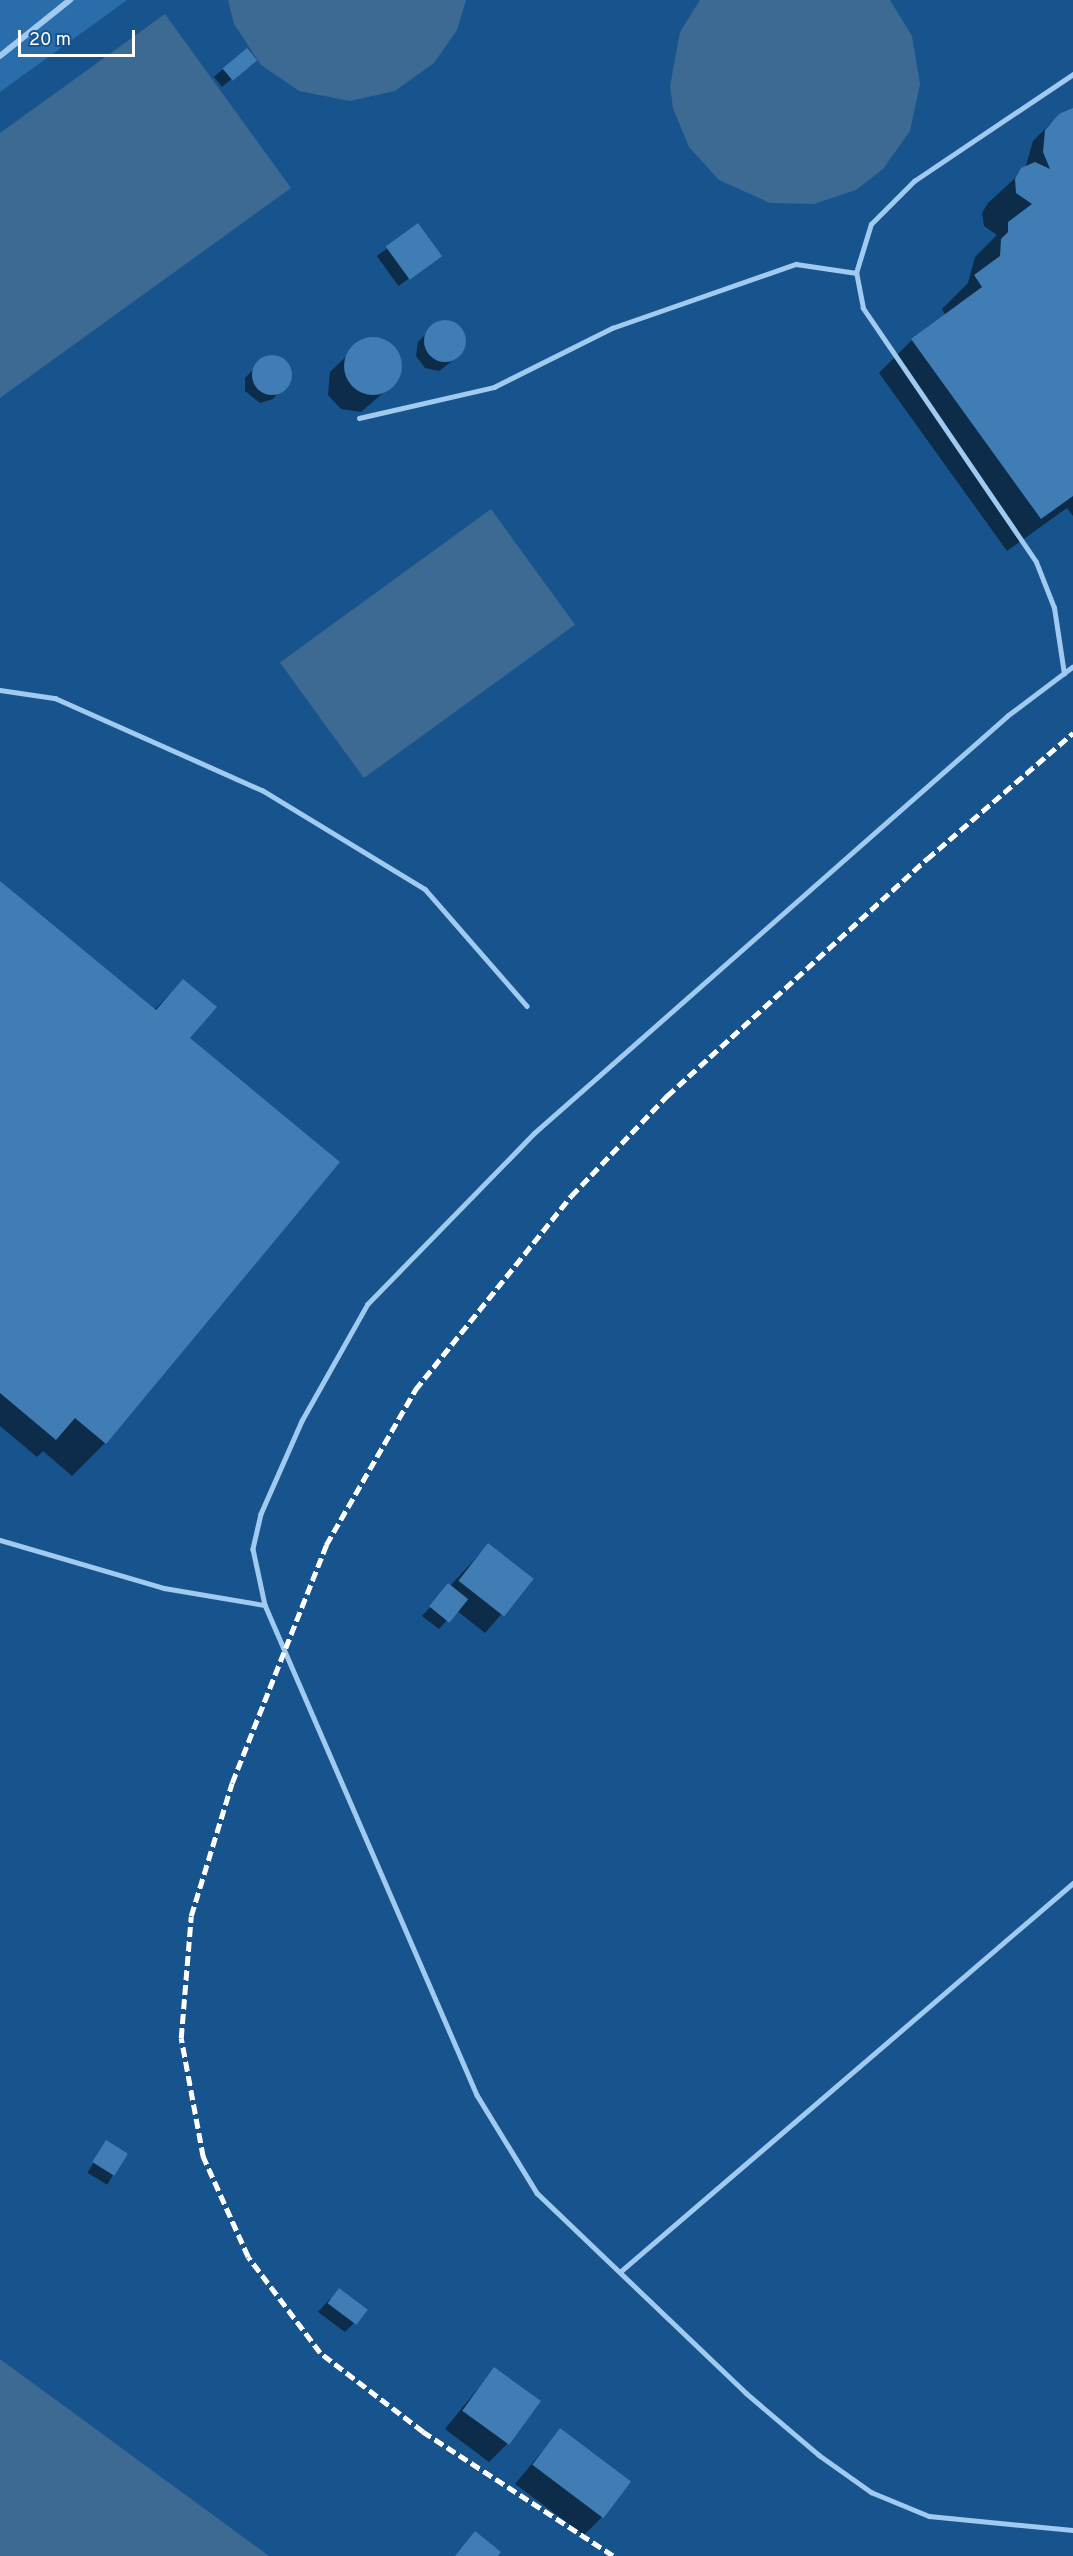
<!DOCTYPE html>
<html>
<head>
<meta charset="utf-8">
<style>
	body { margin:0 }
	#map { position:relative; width:1073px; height:2556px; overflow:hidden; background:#17538c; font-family:Overpass,sans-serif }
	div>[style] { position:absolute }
	.green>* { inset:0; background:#296daa }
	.water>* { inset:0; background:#3d6a93; transform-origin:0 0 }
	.shadow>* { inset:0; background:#0007; transform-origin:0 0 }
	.building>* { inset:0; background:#3f7db4; transform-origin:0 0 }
	.round { border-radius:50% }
	.lane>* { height:4.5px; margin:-2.25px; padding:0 2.25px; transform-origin:2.25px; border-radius:2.25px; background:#a0caef }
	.street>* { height:6px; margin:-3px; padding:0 3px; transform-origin:3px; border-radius:3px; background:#a0caef }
	.rail>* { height:4.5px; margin-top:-2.25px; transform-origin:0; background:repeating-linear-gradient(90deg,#fff 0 10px,transparent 0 14.5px) }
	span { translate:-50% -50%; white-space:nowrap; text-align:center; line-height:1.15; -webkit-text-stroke:4.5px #17538c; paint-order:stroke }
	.scale { position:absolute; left:18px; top:30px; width:117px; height:27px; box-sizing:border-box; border:3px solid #fff; border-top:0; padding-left:8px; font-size:18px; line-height:21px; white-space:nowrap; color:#fff; -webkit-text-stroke:4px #17538c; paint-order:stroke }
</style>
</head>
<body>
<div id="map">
	<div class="green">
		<i style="clip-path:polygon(0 0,127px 0,0 92px)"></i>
	</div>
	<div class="water">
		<i style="clip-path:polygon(228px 0,466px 0,457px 30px,434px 63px,395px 91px,350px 101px,299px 91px,261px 65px,234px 24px)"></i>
		<i style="clip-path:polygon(700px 0,890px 0,912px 36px,920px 84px,910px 131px,883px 169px,856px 190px,814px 204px,770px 203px,719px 180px,689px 147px,673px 108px,670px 86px,680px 32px)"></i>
		<i style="clip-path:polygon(165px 14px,291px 188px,0 398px,0 133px)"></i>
		<i style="left:491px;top:509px;width:143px;height:261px;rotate:54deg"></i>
		<i style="clip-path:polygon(0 2359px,269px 2556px,0 2556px)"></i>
	</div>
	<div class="shadow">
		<i style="clip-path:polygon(255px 60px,222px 87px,214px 77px,223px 69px)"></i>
		<i style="clip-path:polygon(1073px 110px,1073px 516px,1067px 508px,1007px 551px,879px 373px,912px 340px,946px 316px,942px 309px,968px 283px,975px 257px,997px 235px,984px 226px,982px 213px,988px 203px,1025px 169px,1033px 141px,1052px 122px)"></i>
		<i style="left:418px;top:226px;width:37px;height:51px;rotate:54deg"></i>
		<i style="clip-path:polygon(438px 322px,453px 322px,464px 332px,461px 354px,439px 371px,425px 368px,416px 356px,418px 342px)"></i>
		<i style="clip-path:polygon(362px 341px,384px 341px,399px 358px,397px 381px,361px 412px,341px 409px,328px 395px,330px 372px)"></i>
		<i style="clip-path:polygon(264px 358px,278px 358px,288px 366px,290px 379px,273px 399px,260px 403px,245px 391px,245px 378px)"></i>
		<i style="clip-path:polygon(0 883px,154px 1010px,183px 981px,105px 1443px,72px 1476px,43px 1451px,37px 1457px,0 1426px)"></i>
		<i style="clip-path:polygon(488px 1545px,532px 1579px,485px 1633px,456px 1610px,439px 1629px,422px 1616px)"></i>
		<i style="left:106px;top:2142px;width:23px;height:36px;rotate:31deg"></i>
		<i style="clip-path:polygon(330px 2299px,354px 2323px,345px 2332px,318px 2312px)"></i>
		<i style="clip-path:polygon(494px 2369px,507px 2444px,489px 2462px,445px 2429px)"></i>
		<i style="clip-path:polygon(560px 2430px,602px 2517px,584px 2535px,515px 2484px)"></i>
	</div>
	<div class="building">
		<i style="left:247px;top:48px;width:16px;height:32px;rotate:50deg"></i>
		<i style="clip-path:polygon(1073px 108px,1073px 496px,1041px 519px,911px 339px,982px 287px,974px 275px,1000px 256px,1001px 239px,1008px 232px,1008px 222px,1032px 204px,1016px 193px,1015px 179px,1021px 168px,1035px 162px,1050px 169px,1043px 152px,1045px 130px,1059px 114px)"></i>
		<i style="left:418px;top:223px;width:41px;height:40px;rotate:54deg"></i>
		<i class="round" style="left:424px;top:320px;width:42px;height:42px"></i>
		<i class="round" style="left:344px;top:337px;width:58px;height:58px"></i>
		<i class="round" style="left:252px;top:355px;width:40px;height:40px"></i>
		<i style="clip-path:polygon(0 881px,156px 1010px,183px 979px,217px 1007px,190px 1038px,340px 1162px,106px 1444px,75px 1418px,56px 1440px,0 1393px)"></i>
		<i style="left:488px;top:1543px;width:58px;height:48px;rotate:38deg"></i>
		<i style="left:448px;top:1583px;width:26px;height:30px;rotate:39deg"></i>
		<i style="left:106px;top:2140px;width:26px;height:26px;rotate:32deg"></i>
		<i style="left:339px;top:2288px;width:36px;height:19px;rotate:37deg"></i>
		<i style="left:494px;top:2367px;width:58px;height:54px;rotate:36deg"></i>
		<i style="left:560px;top:2428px;width:89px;height:46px;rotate:37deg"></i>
		<i style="clip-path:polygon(475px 2531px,501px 2552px,498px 2556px,455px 2556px)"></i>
	</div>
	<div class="lane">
		<i style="left:359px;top:418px;width:139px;rotate:-12.9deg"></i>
		<i style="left:494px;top:387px;width:132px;rotate:-26.6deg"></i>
		<i style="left:612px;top:328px;width:195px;rotate:-19.2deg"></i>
		<i style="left:796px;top:264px;width:61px;rotate:8.5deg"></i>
		<i style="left:1073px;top:667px;width:81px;rotate:143deg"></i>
		<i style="left:1008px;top:716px;width:631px;rotate:138.6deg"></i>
		<i style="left:535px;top:1133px;width:239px;rotate:134.3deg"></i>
		<i style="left:368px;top:1304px;width:134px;rotate:119.4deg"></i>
		<i style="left:302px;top:1421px;width:102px;rotate:113.8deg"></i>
		<i style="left:261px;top:1514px;width:36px;rotate:103deg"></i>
		<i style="left:253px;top:1549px;width:57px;rotate:77.9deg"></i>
		<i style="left:265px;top:1605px;width:534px;rotate:66.6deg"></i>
		<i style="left:477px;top:2095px;width:115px;rotate:58.5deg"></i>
		<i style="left:537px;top:2193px;width:289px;rotate:43.7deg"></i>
		<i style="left:746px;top:2393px;width:96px;rotate:40.3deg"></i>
		<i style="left:819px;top:2455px;width:64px;rotate:35.4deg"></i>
		<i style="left:871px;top:2492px;width:63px;rotate:22.5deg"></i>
		<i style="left:929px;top:2516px;width:145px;rotate:5.6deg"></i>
		<i style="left:1064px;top:674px;width:67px;rotate:-98.6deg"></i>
		<i style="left:1054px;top:608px;width:49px;rotate:-111.4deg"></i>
		<i style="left:1036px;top:562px;width:307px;rotate:-124.3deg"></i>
		<i style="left:863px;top:308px;width:36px;rotate:-101deg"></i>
		<i style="left:856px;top:273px;width:51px;rotate:-73deg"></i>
		<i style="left:871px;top:224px;width:61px;rotate:-45deg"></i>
		<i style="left:914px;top:181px;width:192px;rotate:-33.9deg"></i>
		<i style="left:0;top:690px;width:56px;rotate:8.3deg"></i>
		<i style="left:55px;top:698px;width:227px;rotate:24deg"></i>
		<i style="left:262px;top:790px;width:191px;rotate:31.3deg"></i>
		<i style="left:425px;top:889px;width:155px;rotate:48.9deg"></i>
		<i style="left:0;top:1540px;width:171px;rotate:16.3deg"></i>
		<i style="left:164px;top:1588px;width:102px;rotate:9.6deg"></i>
		<i style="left:620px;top:2272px;width:597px;rotate:-40.65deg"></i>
	</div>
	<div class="street">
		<i style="left:0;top:56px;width:90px;rotate:-38.7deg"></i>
	</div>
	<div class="rail">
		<i style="left:613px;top:2556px;width:227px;rotate:-146.9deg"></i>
		<i style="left:423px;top:2432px;width:130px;rotate:-142.5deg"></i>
		<i style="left:320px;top:2353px;width:120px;rotate:-126.9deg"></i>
		<i style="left:248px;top:2257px;width:110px;rotate:-114.2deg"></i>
		<i style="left:203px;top:2157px;width:121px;rotate:-100.5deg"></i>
		<i style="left:181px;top:2038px;width:122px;rotate:-85.3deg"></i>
		<i style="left:191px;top:1916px;width:139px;rotate:-72.9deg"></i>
		<i style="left:232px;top:1783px;width:256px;rotate:-68.4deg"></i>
		<i style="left:326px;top:1545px;width:179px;rotate:-60.1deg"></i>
		<i style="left:415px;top:1390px;width:249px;rotate:-51.2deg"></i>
		<i style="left:571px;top:1196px;width:139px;rotate:-46.2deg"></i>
		<i style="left:667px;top:1096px;width:352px;rotate:-42.4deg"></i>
		<i style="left:927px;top:859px;width:193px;rotate:-40.8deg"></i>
	</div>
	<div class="scale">20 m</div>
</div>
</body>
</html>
